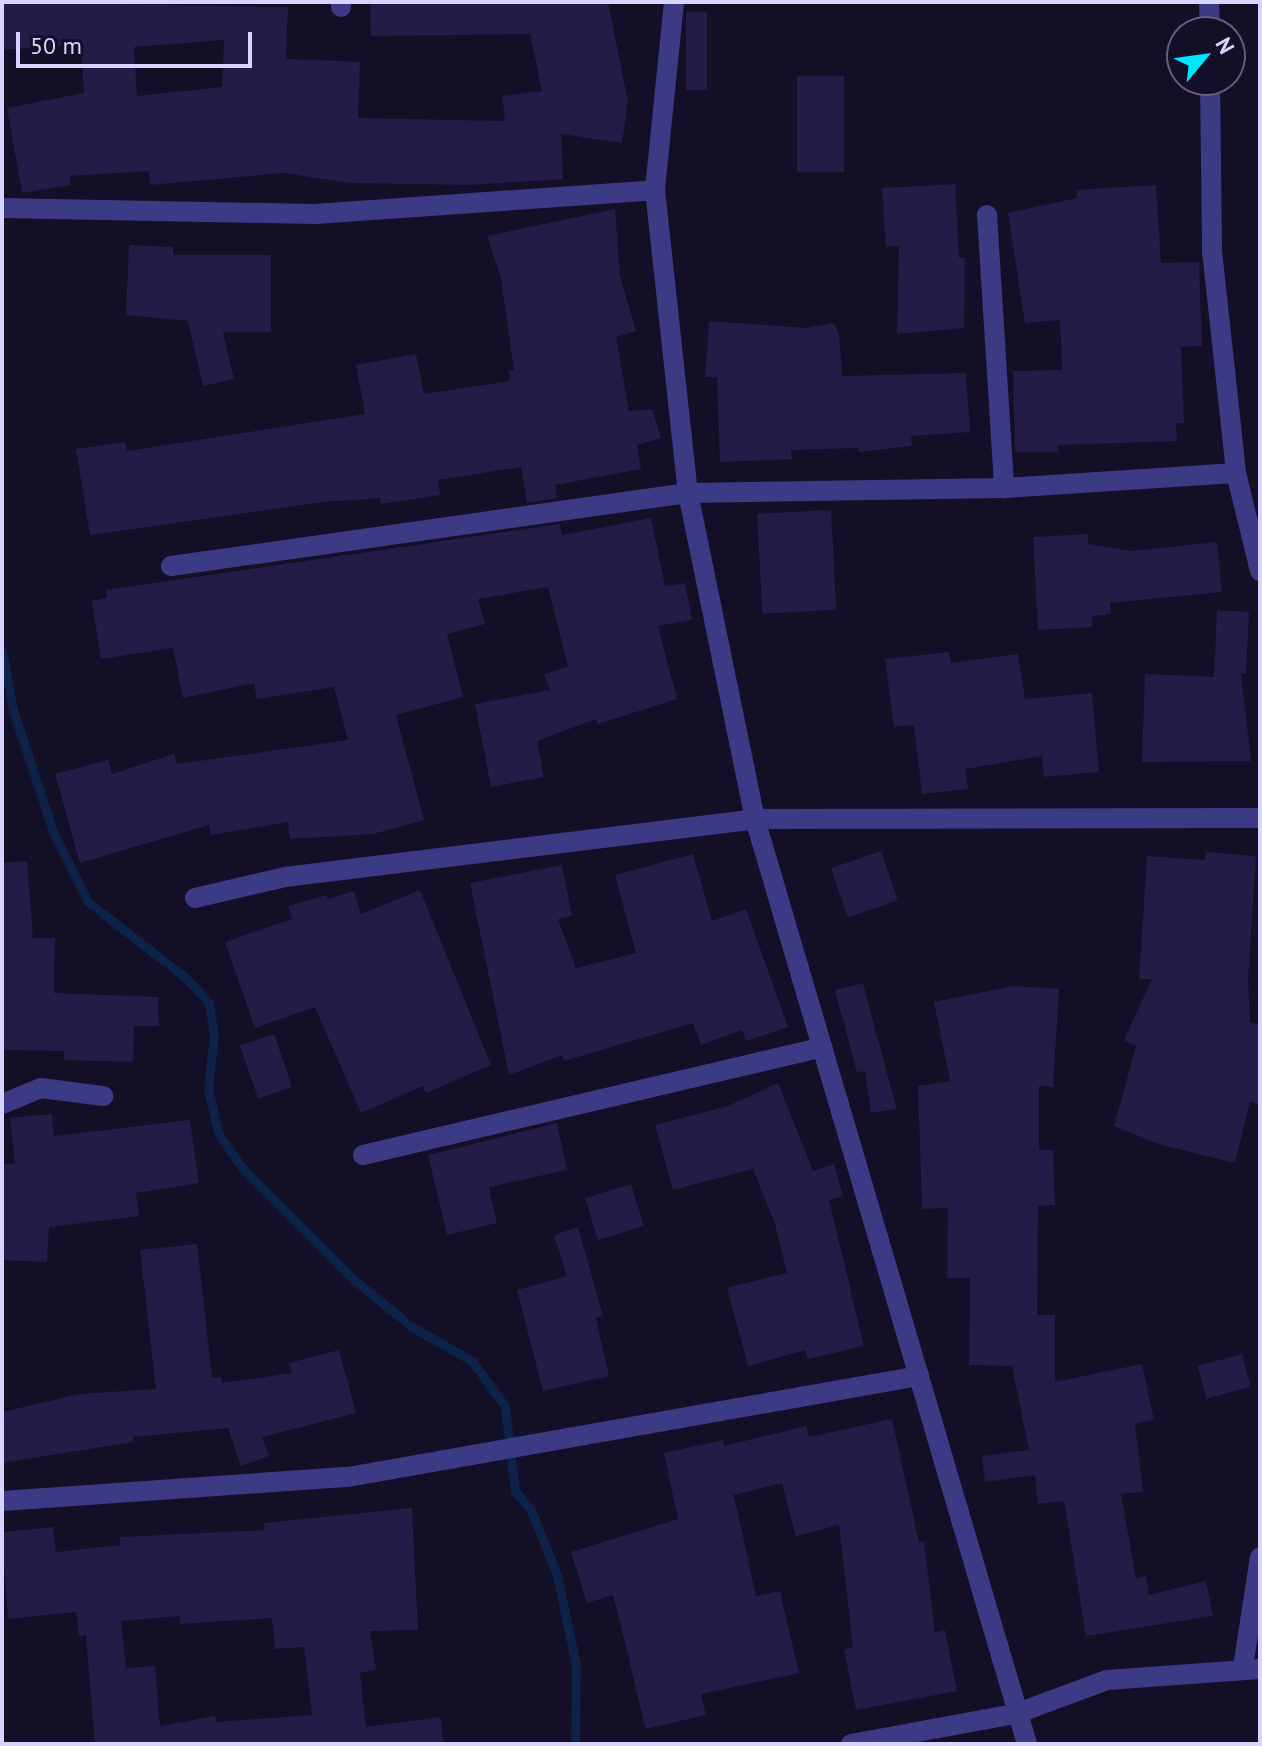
<!DOCTYPE html>
<html>
<head>
<meta charset="utf-8">
<style>
	body { margin:0 }
	#map { position:relative; width:1262px; height:1746px; overflow:hidden; background:#130f26; font-family:"PT Sans",sans-serif }
	div>[style] { position:absolute }
	.stream>* { height:9px; margin:-4.5px; padding:0 4.5px; transform-origin:4.5px; border-radius:4.5px; background:#0c2248 }
	.building>* { inset:0; background:#241b47; transform-origin:0 0 }
	.street>* { height:20px; margin:-10px; padding:0 10px; transform-origin:10px; border-radius:10px; background:#3d3a85 }
	span { translate:-50% -50%; white-space:nowrap; text-align:center; line-height:1.15; -webkit-text-stroke:6px #130f26; paint-order:stroke }
	.frame { position:absolute; inset:0; border:4px solid #d9d4ff; pointer-events:none }
	.north { position:absolute; left:1166px; top:16px; width:80px; height:80px; box-sizing:border-box; background:#130f26; border:2px solid #625e7d; border-radius:50%; rotate:61deg; font-size:22px; font-weight:700; line-height:32px; text-align:center; color:#d9d4ff }
	.north::after { content:''; display:block; margin:auto; width:28px; height:36px; background:#00e5ff; clip-path:polygon(50% 0,100% 100%,50% 72%,0 100%) }
	.scale { position:absolute; left:16px; top:32px; width:236px; height:36px; box-sizing:border-box; border:4px solid #d9d4ff; border-top:0; padding-left:10px; font-size:24px; line-height:28px; white-space:nowrap; color:#d9d4ff; -webkit-text-stroke:6px #130f26; paint-order:stroke }
</style>
</head>
<body>
<div id="map">
	<div class="stream">
		<i style="left:2px;top:650px;width:61px;rotate:79.6deg"></i>
		<i style="left:13px;top:710px;width:131px;rotate:71.7deg"></i>
		<i style="left:54px;top:834px;width:76px;rotate:63.4deg"></i>
		<i style="left:88px;top:902px;width:124px;rotate:37.8deg"></i>
		<i style="left:186px;top:978px;width:34px;rotate:47deg"></i>
		<i style="left:209px;top:1003px;width:32px;rotate:81deg"></i>
		<i style="left:214px;top:1035px;width:54px;rotate:96.3deg"></i>
		<i style="left:208px;top:1089px;width:47px;rotate:76.6deg"></i>
		<i style="left:219px;top:1135px;width:43px;rotate:54.5deg"></i>
		<i style="left:244px;top:1170px;width:153px;rotate:45deg"></i>
		<i style="left:352px;top:1278px;width:77px;rotate:39.2deg"></i>
		<i style="left:412px;top:1327px;width:69px;rotate:29.5deg"></i>
		<i style="left:472px;top:1361px;width:56px;rotate:53.7deg"></i>
		<i style="left:505px;top:1406px;width:86px;rotate:83.3deg"></i>
		<i style="left:515px;top:1491px;width:25px;rotate:50deg"></i>
		<i style="left:531px;top:1510px;width:70px;rotate:68.2deg"></i>
		<i style="left:557px;top:1575px;width:92px;rotate:78.1deg"></i>
		<i style="left:576px;top:1665px;width:79px;rotate:90.7deg"></i>
	</div>
	<div class="building">
		<i style="clip-path:polygon(evenodd,2px 2px,288px 7px,286px 59px,360px 62px,358px 118px,505px 121px,502px 96px,542px 91px,530px 34px,371px 36px,370px 2px,608px 2px,628px 101px,622px 143px,561px 134px,563px 179px,469px 185px,350px 183px,283px 173px,150px 185px,149px 171px,70px 176px,71px 185px,22px 193px,7px 108px,84px 93px,81px 45px,2px 50px,2px 2px,224px 40px,222px 87px,137px 96px,134px 47px,224px 40px)"></i>
		<i style="left:686px;top:12px;width:21px;height:78px"></i>
		<i style="left:797px;top:76px;width:47px;height:96px"></i>
		<i style="clip-path:polygon(955px 184px,959px 258px,965px 258px,964px 328px,897px 334px,899px 246px,886px 247px,882px 188px)"></i>
		<i style="clip-path:polygon(1156px 185px,1161px 263px,1199px 262px,1202px 346px,1181px 347px,1184px 423px,1176px 423px,1177px 441px,1058px 445px,1058px 452px,1015px 452px,1013px 371px,1062px 370px,1060px 320px,1025px 323px,1008px 213px,1077px 198px,1077px 190px)"></i>
		<i style="clip-path:polygon(615px 209px,620px 276px,636px 331px,616px 337px,629px 411px,652px 409px,661px 438px,637px 445px,641px 469px,555px 485px,557px 498px,527px 503px,521px 467px,438px 480px,440px 495px,381px 504px,380px 498px,323px 502px,90px 535px,76px 449px,125px 442px,127px 451px,365px 414px,356px 365px,416px 354px,424px 394px,510px 381px,509px 371px,514px 370px,501px 278px,487px 236px)"></i>
		<i style="clip-path:polygon(129px 245px,173px 247px,173px 255px,271px 255px,271px 332px,223px 332px,234px 379px,203px 386px,188px 321px,126px 315px)"></i>
		<i style="clip-path:polygon(709px 321px,806px 328px,833px 323px,839px 333px,842px 376px,966px 373px,970px 432px,911px 436px,912px 446px,859px 452px,858px 448px,791px 450px,792px 459px,720px 462px,717px 377px,705px 377px)"></i>
		<i style="left:831px;top:510px;width:100px;height:74px;rotate:87deg"></i>
		<i style="clip-path:polygon(651px 518px,665px 586px,685px 583px,692px 620px,658px 626px,677px 699px,598px 724px,596px 719px,537px 741px,544px 777px,491px 787px,475px 704px,550px 690px,544px 675px,568px 666px,548px 587px,478px 599px,485px 624px,447px 634px,463px 697px,396px 715px,424px 820px,373px 834px,290px 839px,288px 822px,211px 835px,209px 825px,80px 863px,55px 774px,108px 760px,112px 774px,174px 754px,177px 764px,348px 740px,334px 687px,257px 699px,254px 683px,183px 698px,173px 648px,101px 659px,92px 601px,107px 598px,106px 590px,560px 524px,562px 535px)"></i>
		<i style="clip-path:polygon(1088px 534px,1088px 544px,1132px 551px,1217px 542px,1222px 592px,1110px 603px,1111px 614px,1092px 616px,1092px 627px,1038px 630px,1033px 537px)"></i>
		<i style="clip-path:polygon(1217px 610px,1249px 612px,1246px 674px,1241px 673px,1251px 761px,1142px 762px,1145px 674px,1214px 677px)"></i>
		<i style="clip-path:polygon(949px 652px,951px 663px,1018px 654px,1025px 699px,1092px 693px,1099px 772px,1044px 777px,1042px 756px,965px 769px,968px 789px,922px 794px,914px 725px,894px 727px,885px 659px)"></i>
		<i style="left:881px;top:851px;width:52px;height:53px;rotate:71deg"></i>
		<i style="clip-path:polygon(1206px 852px,1256px 856px,1248px 979px,1250px 1022px,1260px 1025px,1260px 1104px,1250px 1102px,1235px 1163px,1159px 1144px,1114px 1126px,1136px 1046px,1124px 1040px,1152px 979px,1139px 979px,1147px 856px,1205px 860px)"></i>
		<i style="clip-path:polygon(693px 854px,712px 921px,746px 909px,788px 1027px,746px 1041px,742px 1030px,701px 1045px,693px 1023px,564px 1061px,562px 1055px,509px 1075px,470px 883px,562px 865px,572px 916px,558px 919px,576px 968px,636px 953px,615px 875px)"></i>
		<i style="clip-path:polygon(27px 861px,33px 938px,55px 938px,54px 993px,158px 997px,159px 1026px,134px 1026px,133px 1062px,64px 1060px,64px 1051px,2px 1050px,2px 863px)"></i>
		<i style="clip-path:polygon(420px 890px,491px 1065px,426px 1093px,423px 1086px,361px 1113px,315px 1007px,255px 1028px,225px 942px,292px 919px,288px 906px,327px 895px,328px 899px,354px 891px,361px 914px)"></i>
		<i style="clip-path:polygon(863px 983px,885px 1066px,897px 1109px,871px 1113px,865px 1071px,857px 1073px,835px 990px)"></i>
		<i style="clip-path:polygon(1014px 986px,1059px 989px,1053px 1087px,1039px 1086px,1039px 1150px,1053px 1150px,1055px 1205px,1038px 1206px,1037px 1315px,1055px 1315px,1055px 1382px,1142px 1364px,1154px 1420px,1135px 1424px,1143px 1492px,1121px 1494px,1136px 1578px,1146px 1576px,1149px 1595px,1206px 1581px,1213px 1616px,1086px 1636px,1064px 1501px,1038px 1504px,1035px 1475px,985px 1482px,982px 1456px,1029px 1450px,1012px 1366px,969px 1365px,970px 1278px,947px 1278px,948px 1208px,922px 1209px,918px 1086px,950px 1081px,934px 1002px)"></i>
		<i style="left:274px;top:1034px;width:56px;height:36px;rotate:71deg"></i>
		<i style="clip-path:polygon(778px 1083px,813px 1171px,834px 1164px,843px 1196px,829px 1200px,864px 1346px,808px 1359px,805px 1350px,748px 1366px,727px 1288px,787px 1273px,775px 1224px,753px 1169px,673px 1190px,655px 1125px,728px 1106px)"></i>
		<i style="clip-path:polygon(52px 1114px,54px 1136px,190px 1120px,199px 1183px,136px 1193px,139px 1216px,49px 1227px,47px 1262px,2px 1260px,2px 1164px,15px 1164px,10px 1118px)"></i>
		<i style="clip-path:polygon(557px 1123px,567px 1170px,489px 1187px,497px 1223px,447px 1235px,428px 1155px)"></i>
		<i style="left:631px;top:1184px;width:44px;height:48px;rotate:73deg"></i>
		<i style="clip-path:polygon(578px 1227px,603px 1316px,596px 1318px,609px 1376px,543px 1391px,517px 1290px,567px 1276px,554px 1235px)"></i>
		<i style="clip-path:polygon(197px 1244px,212px 1378px,221px 1377px,222px 1383px,292px 1373px,289px 1363px,339px 1350px,356px 1413px,262px 1437px,269px 1456px,241px 1466px,228px 1428px,133px 1437px,133px 1442px,2px 1463px,2px 1412px,79px 1394px,156px 1389px,140px 1250px)"></i>
		<i style="left:1242px;top:1354px;width:34px;height:46px;rotate:75deg"></i>
		<i style="clip-path:polygon(892px 1419px,919px 1542px,924px 1541px,935px 1632px,945px 1630px,957px 1691px,856px 1710px,844px 1649px,853px 1648px,839px 1525px,796px 1536px,782px 1483px,734px 1495px,756px 1596px,780px 1591px,799px 1673px,701px 1694px,706px 1715px,646px 1729px,613px 1595px,587px 1603px,571px 1552px,678px 1519px,664px 1453px,723px 1440px,724px 1446px,806px 1426px,809px 1437px)"></i>
		<i style="clip-path:polygon(evenodd,412px 1508px,418px 1630px,370px 1631px,376px 1670px,360px 1673px,366px 1727px,440px 1717px,444px 1744px,95px 1744px,86px 1635px,79px 1636px,76px 1612px,8px 1619px,2px 1532px,53px 1527px,56px 1552px,120px 1545px,120px 1537px,265px 1530px,264px 1523px,412px 1508px,180px 1616px,180px 1624px,272px 1618px,275px 1649px,304px 1647px,312px 1715px,216px 1722px,215px 1716px,160px 1726px,155px 1666px,126px 1668px,121px 1621px,180px 1616px)"></i>
	</div>
	<div class="street">
		<i style="left:674px;top:2px;width:189px;rotate:95.8deg"></i>
		<i style="left:655px;top:190px;width:305px;rotate:83.8deg"></i>
		<i style="left:688px;top:493px;width:333px;rotate:78.4deg"></i>
		<i style="left:755px;top:819px;width:964px;rotate:73.61deg"></i>
		<i style="left:1209px;top:2px;width:30px;rotate:88deg"></i>
		<i style="left:341px;top:7px;width:5px;rotate:-90deg"></i>
		<i style="left:1210px;top:80px;width:171px;rotate:89.3deg"></i>
		<i style="left:1212px;top:251px;width:223px;rotate:83.8deg"></i>
		<i style="left:1236px;top:473px;width:101px;rotate:76.2deg"></i>
		<i style="left:2px;top:208px;width:313px;rotate:1.1deg"></i>
		<i style="left:315px;top:214px;width:341px;rotate:-4deg"></i>
		<i style="left:987px;top:215px;width:274px;rotate:86.4deg"></i>
		<i style="left:171px;top:566px;width:522px;rotate:-8.04deg"></i>
		<i style="left:688px;top:493px;width:316px;rotate:-0.9deg"></i>
		<i style="left:1004px;top:488px;width:232px;rotate:-3.7deg"></i>
		<i style="left:195px;top:898px;width:92px;rotate:-13.1deg"></i>
		<i style="left:285px;top:877px;width:474px;rotate:-7deg"></i>
		<i style="left:755px;top:819px;width:505px;rotate:-0.11deg"></i>
		<i style="left:2px;top:1104px;width:42px;rotate:-22.3deg"></i>
		<i style="left:41px;top:1088px;width:63px;rotate:7.4deg"></i>
		<i style="left:363px;top:1155px;width:472px;rotate:-13.2deg"></i>
		<i style="left:2px;top:1501px;width:347px;rotate:-4deg"></i>
		<i style="left:348px;top:1477px;width:580px;rotate:-10.03deg"></i>
		<i style="left:1243px;top:1667px;width:111px;rotate:-81.2deg"></i>
		<i style="left:851px;top:1744px;width:167px;rotate:-10.4deg"></i>
		<i style="left:1015px;top:1714px;width:98px;rotate:-20.3deg"></i>
		<i style="left:1107px;top:1680px;width:153px;rotate:-4.1deg"></i>
	</div>
	<div class="frame"></div>
	<div class="north">N</div>
	<div class="scale">50 m</div>
</div>
</body>
</html>
